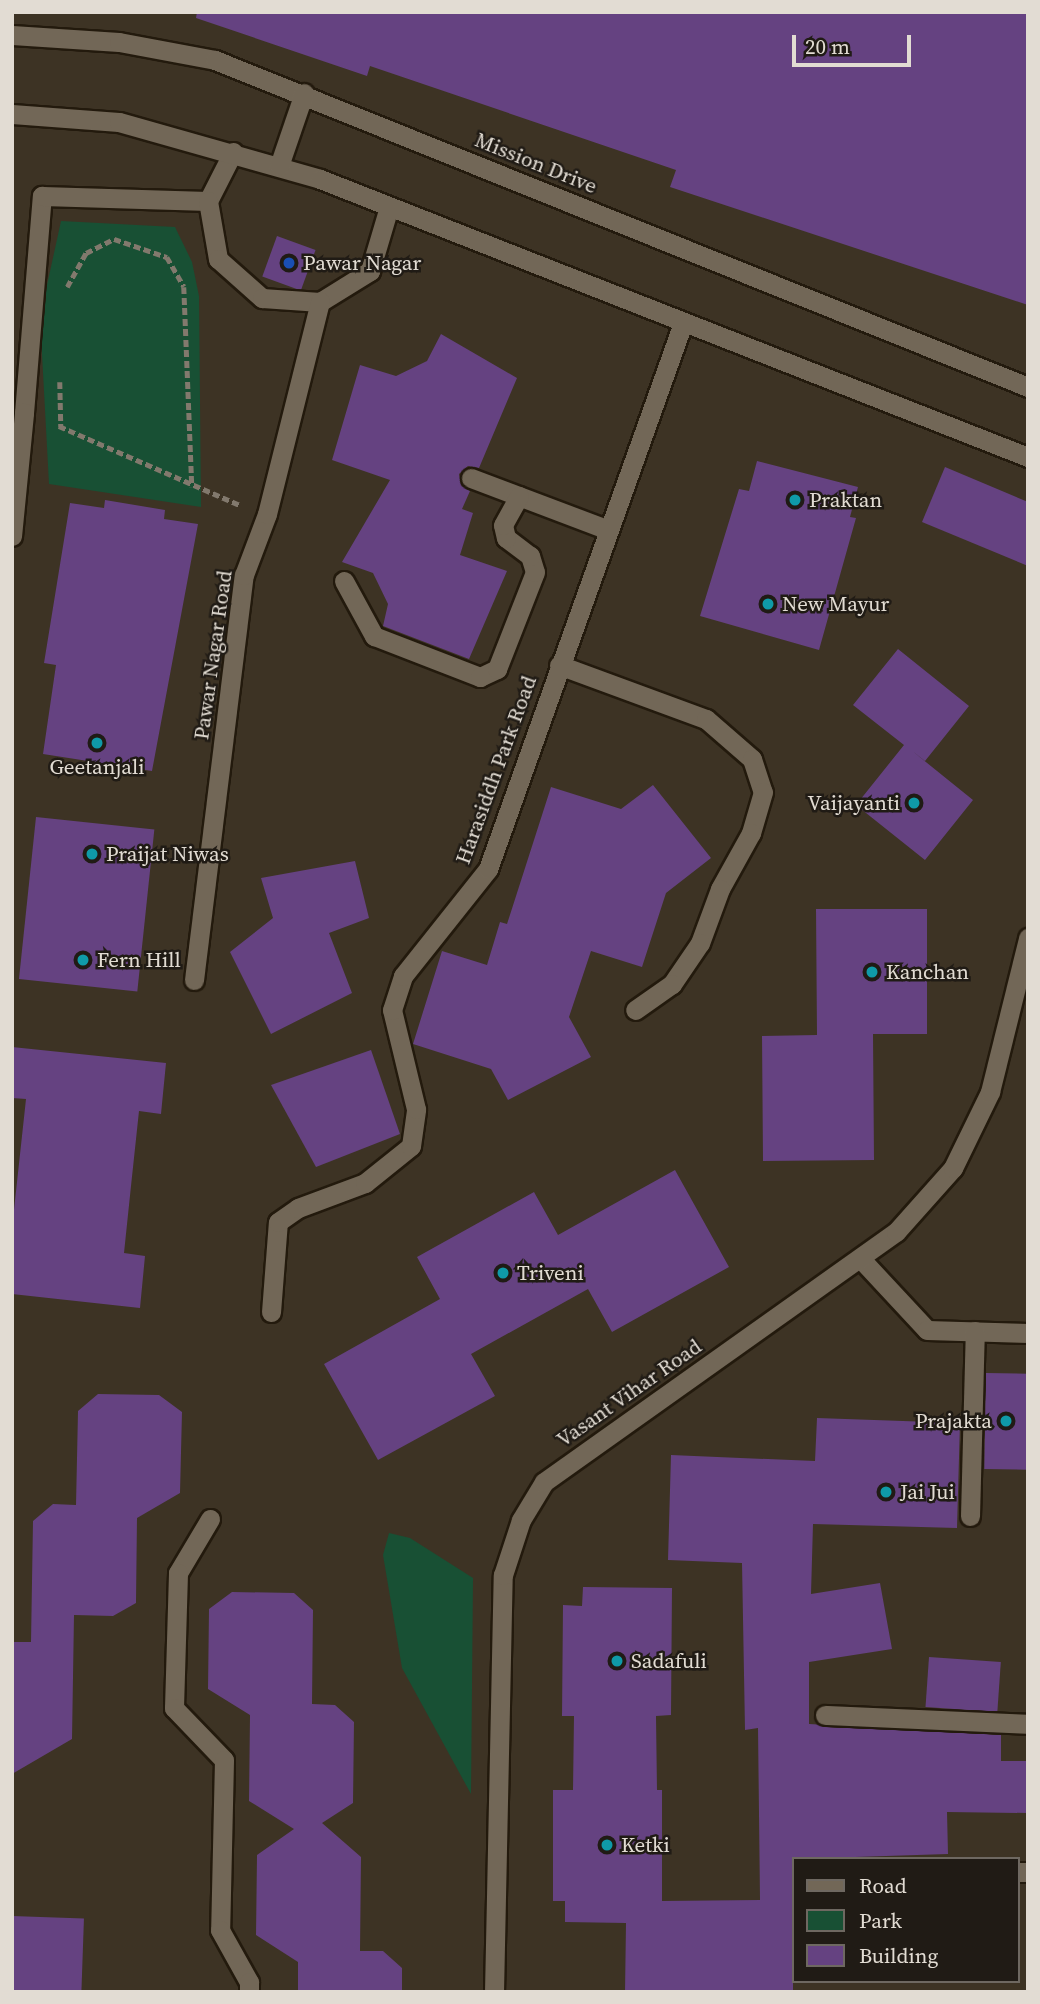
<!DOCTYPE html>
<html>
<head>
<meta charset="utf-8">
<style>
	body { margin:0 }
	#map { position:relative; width:1040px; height:2004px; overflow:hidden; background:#3d3324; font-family:"Source Serif 4",serif }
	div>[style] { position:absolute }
	.green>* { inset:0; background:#185034 }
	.building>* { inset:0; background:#654281; transform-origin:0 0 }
	.path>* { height:4.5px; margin-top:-2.25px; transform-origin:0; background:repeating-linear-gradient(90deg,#82796d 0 7px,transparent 0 10.5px) }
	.roads { filter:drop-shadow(2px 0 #231a0d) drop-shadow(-2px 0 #231a0d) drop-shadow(0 2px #231a0d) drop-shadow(0 -2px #231a0d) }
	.service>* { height:19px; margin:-9.5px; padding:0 9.5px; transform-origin:9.5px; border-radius:9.5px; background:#726757 }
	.minor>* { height:19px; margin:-9.5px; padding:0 9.5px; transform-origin:9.5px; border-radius:9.5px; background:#726757 }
	.tertiary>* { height:19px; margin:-9.5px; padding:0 9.5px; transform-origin:9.5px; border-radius:9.5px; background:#726757 }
	.dots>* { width:19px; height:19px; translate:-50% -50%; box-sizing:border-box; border:4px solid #201b15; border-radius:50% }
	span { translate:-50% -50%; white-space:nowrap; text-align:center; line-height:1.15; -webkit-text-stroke:5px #201b15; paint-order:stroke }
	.street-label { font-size:21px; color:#e2dcd3 }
	.poi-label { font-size:21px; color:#e2dcd3 }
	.left { translate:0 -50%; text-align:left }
	.right { translate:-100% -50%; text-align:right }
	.frame { position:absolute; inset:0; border:14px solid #e2dcd3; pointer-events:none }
	.legend { position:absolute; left:792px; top:1857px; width:228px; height:126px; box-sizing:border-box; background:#201b15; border:2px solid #6e6861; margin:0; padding:9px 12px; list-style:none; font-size:21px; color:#e2dcd3 }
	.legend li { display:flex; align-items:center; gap:14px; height:35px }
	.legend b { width:35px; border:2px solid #6e6861 }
	.scale { position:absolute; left:792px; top:35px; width:119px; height:32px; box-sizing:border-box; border:4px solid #e2dcd3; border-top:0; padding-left:9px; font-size:21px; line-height:24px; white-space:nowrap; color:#e2dcd3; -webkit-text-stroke:5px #201b15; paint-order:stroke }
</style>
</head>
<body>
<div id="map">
	<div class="green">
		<i style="clip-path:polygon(61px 221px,175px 227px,192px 262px,199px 296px,201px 507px,49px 484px,40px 317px)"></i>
		<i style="clip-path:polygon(389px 1533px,410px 1538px,473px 1578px,471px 1794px,402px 1668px,383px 1555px)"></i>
	</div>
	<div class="building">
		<i style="clip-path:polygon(197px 12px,1028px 12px,1028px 305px,670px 187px,676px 170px,370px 66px,367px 76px,196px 18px)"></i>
		<i style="left:277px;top:236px;width:41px;height:43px;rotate:20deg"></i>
		<i style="clip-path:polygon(441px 334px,517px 378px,479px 468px,468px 466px,459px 474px,461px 485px,470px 491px,462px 509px,473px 513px,460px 555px,507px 571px,469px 659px,383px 626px,388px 604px,373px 573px,342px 562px,390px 480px,332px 460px,360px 365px,396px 376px,427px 361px)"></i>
		<i style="clip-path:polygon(757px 461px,858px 487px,850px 517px,856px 518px,819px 650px,700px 616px,739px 489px,749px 491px)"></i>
		<i style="clip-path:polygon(945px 467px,1028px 502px,1028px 566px,922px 522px)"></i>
		<i style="clip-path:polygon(105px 500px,165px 510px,164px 519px,198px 524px,152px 771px,43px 754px,56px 665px,44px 663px,70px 503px,104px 508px)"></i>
		<i style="clip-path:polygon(898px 649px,969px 706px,925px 761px,911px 750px,973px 800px,925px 860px,856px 805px,904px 745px,853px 705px)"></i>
		<i style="clip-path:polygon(653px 785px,711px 858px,666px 893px,642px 967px,591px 951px,569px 1017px,591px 1057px,508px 1100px,491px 1069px,413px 1044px,442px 951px,487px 965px,500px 922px,507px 924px,551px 787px,621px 809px)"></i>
		<i style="left:36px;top:817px;width:119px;height:163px;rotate:6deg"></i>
		<i style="clip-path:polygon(355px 861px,369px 918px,329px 933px,352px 993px,271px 1034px,230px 952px,273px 918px,261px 878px)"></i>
		<i style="clip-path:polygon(816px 909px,927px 909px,927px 1034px,873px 1034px,874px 1160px,763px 1161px,762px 1036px,817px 1035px)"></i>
		<i style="clip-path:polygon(12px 1047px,166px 1063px,161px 1114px,139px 1111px,131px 1186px,124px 1253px,145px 1256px,140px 1308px,12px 1294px,12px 1228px,26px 1099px,12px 1098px)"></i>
		<i style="clip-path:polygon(371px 1050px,400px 1134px,316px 1167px,271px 1085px)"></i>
		<i style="clip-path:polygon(675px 1170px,729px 1267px,612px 1332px,588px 1289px,471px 1354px,495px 1396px,378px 1460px,324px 1364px,440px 1299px,417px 1257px,534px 1192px,558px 1235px)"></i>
		<i style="left:986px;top:1373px;width:42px;height:96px;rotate:1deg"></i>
		<i style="clip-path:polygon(98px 1394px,159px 1395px,182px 1412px,180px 1493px,137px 1518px,136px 1603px,113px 1616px,74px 1615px,72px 1739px,12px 1774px,12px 1642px,31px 1642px,33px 1521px,53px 1504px,76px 1505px,78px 1411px)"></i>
		<i style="clip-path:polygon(817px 1418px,960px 1423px,957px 1528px,813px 1524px,811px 1594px,880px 1583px,892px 1649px,809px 1662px,809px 1724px,1001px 1735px,1001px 1761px,1028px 1761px,1028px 1813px,947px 1812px,948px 1854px,793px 1859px,793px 1992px,625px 1992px,626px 1923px,565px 1922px,565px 1901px,553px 1901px,553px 1790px,573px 1790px,574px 1716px,562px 1716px,563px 1605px,582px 1606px,583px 1587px,672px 1588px,671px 1715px,656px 1716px,657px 1790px,662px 1790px,662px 1901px,760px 1900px,758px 1728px,745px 1730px,742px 1563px,668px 1560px,671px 1455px,815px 1461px)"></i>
		<i style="clip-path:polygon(232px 1592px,294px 1593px,313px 1610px,312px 1704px,335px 1705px,354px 1722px,353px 1803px,322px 1823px,361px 1857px,360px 1951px,383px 1951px,402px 1968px,402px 1992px,298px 1992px,298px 1962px,256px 1935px,257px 1855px,294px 1829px,249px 1801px,250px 1715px,208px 1689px,209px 1609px)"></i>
		<i style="left:929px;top:1657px;width:72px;height:50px;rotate:4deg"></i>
		<i style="left:12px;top:1916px;width:72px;height:76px;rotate:2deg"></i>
	</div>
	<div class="path">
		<i style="left:67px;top:287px;width:39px;rotate:-61deg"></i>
		<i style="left:86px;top:253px;width:31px;rotate:-27deg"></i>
		<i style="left:114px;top:239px;width:56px;rotate:18.8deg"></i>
		<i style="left:167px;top:257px;width:34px;rotate:60deg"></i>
		<i style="left:184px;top:287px;width:200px;rotate:87.7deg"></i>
		<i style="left:60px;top:382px;width:45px;rotate:88.7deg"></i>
		<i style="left:59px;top:426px;width:197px;rotate:23.6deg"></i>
	</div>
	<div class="roads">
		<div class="service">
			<i style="left:24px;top:413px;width:218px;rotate:-85.3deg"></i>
			<i style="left:42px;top:196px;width:166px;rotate:1.7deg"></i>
			<i style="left:860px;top:1258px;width:98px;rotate:47.1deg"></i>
			<i style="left:927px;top:1330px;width:101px;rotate:1.7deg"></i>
			<i style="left:970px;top:1516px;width:185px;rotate:-88.5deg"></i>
		</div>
		<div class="minor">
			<i style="left:233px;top:152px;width:55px;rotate:117deg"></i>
			<i style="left:208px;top:201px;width:59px;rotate:80.2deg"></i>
			<i style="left:218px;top:259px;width:59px;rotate:41.6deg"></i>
			<i style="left:262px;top:298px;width:58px;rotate:3.9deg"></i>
			<i style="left:320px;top:302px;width:59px;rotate:-31.8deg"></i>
			<i style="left:370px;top:271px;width:67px;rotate:-73.5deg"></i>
			<i style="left:471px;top:478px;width:144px;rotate:20.7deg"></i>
			<i style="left:12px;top:536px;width:124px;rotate:-84.4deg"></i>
			<i style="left:344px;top:581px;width:63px;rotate:61.4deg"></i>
			<i style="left:374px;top:636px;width:114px;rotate:21.1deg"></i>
			<i style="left:480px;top:677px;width:19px;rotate:-25deg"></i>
			<i style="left:497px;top:669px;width:104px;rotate:-68.6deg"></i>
			<i style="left:535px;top:572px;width:17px;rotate:-107deg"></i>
			<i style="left:530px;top:556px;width:30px;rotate:-143deg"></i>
			<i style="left:506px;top:538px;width:13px;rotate:-103deg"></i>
			<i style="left:503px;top:525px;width:33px;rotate:-61deg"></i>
			<i style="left:559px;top:665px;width:157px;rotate:20.2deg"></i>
			<i style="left:706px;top:719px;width:61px;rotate:41deg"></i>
			<i style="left:752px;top:759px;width:35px;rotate:72deg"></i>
			<i style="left:763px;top:792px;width:43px;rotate:106.3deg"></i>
			<i style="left:751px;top:833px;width:64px;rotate:119deg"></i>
			<i style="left:720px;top:889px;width:58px;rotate:110.3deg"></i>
			<i style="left:700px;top:943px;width:50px;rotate:124.3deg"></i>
			<i style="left:672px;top:984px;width:45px;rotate:144.9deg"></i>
			<i style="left:194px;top:980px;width:408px;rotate:-83deg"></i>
			<i style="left:244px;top:575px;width:65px;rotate:-69.3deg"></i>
			<i style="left:267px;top:514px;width:219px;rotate:-76deg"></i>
			<i style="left:271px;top:1312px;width:90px;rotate:-85.6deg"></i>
			<i style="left:278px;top:1222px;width:24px;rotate:-35deg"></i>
			<i style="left:298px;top:1208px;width:72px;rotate:-20.5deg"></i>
			<i style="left:365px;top:1183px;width:59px;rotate:-38.8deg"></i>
			<i style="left:411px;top:1146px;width:37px;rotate:-82deg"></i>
			<i style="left:416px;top:1109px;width:102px;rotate:-103.6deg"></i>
			<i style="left:392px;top:1010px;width:36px;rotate:-72deg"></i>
			<i style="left:403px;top:976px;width:137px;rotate:-51.5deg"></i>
			<i style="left:488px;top:869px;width:580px;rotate:-70.35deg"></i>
			<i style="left:210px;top:1519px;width:63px;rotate:120.7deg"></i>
			<i style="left:178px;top:1573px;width:135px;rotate:91.7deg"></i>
			<i style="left:174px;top:1708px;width:72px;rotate:46.1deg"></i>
			<i style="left:224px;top:1760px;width:170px;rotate:91.3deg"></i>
			<i style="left:220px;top:1930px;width:60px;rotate:60.9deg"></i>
			<i style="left:249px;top:1982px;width:10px;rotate:90deg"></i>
			<i style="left:825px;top:1715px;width:203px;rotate:2.5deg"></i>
			<i style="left:1017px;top:1872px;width:11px"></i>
		</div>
		<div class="tertiary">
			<i style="left:12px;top:35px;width:107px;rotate:3.7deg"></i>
			<i style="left:119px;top:42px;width:98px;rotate:10.6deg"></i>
			<i style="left:215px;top:60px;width:876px;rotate:21.91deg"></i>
			<i style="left:12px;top:114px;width:107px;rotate:4.3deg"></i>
			<i style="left:119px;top:122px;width:209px;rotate:15.8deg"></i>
			<i style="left:320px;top:179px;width:761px;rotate:21.44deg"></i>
			<i style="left:279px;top:166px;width:77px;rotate:-71.1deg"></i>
			<i style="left:494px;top:1992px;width:417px;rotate:-88.8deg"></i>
			<i style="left:503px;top:1575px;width:58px;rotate:-71.9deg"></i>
			<i style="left:521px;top:1520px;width:44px;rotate:-58.8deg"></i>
			<i style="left:544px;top:1482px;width:432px;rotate:-35.4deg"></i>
			<i style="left:896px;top:1232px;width:86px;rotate:-48.3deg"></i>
			<i style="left:953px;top:1168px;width:85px;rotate:-64deg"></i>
			<i style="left:990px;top:1092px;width:159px;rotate:-76.1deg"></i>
		</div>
	</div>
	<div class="dots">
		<i style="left:289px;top:263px;background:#1a4fb4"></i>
		<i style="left:795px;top:500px;background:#0f9aa8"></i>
		<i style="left:768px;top:604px;background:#0f9aa8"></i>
		<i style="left:97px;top:743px;background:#0f9aa8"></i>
		<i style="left:914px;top:803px;background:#0f9aa8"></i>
		<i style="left:92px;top:854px;background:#0f9aa8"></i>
		<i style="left:83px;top:960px;background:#0f9aa8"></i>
		<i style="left:872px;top:972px;background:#0f9aa8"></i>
		<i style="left:503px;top:1273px;background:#0f9aa8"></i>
		<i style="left:1006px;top:1421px;background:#0f9aa8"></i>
		<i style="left:886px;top:1492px;background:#0f9aa8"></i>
		<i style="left:617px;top:1661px;background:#0f9aa8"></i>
		<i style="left:607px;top:1845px;background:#0f9aa8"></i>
	</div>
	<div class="street-label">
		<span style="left:536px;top:163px;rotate:22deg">Mission Drive</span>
		<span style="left:213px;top:655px;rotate:-82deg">Pawar Nagar Road</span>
		<span style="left:496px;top:770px;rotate:-70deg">Harasiddh Park Road</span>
		<span style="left:629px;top:1393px;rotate:-35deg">Vasant Vihar Road</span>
	</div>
	<div class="poi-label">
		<span class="left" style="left:303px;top:263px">Pawar Nagar</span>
		<span class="left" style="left:809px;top:500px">Praktan</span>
		<span class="left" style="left:782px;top:604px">New Mayur</span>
		<span style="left:97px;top:767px">Geetanjali</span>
		<span class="right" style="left:900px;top:803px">Vaijayanti</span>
		<span class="left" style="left:106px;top:854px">Praijat Niwas</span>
		<span class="left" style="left:97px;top:960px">Fern Hill</span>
		<span class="left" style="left:886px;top:972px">Kanchan</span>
		<span class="left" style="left:517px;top:1273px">Triveni</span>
		<span class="right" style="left:992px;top:1421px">Prajakta</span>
		<span class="left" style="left:900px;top:1492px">Jai Jui</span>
		<span class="left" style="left:631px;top:1661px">Sadafuli</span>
		<span class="left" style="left:621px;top:1845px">Ketki</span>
	</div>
	<div class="frame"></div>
	<ul class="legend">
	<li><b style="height:9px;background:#726757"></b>Road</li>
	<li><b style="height:19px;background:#185034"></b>Park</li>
	<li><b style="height:19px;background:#654281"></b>Building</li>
	</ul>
	<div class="scale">20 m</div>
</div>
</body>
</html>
